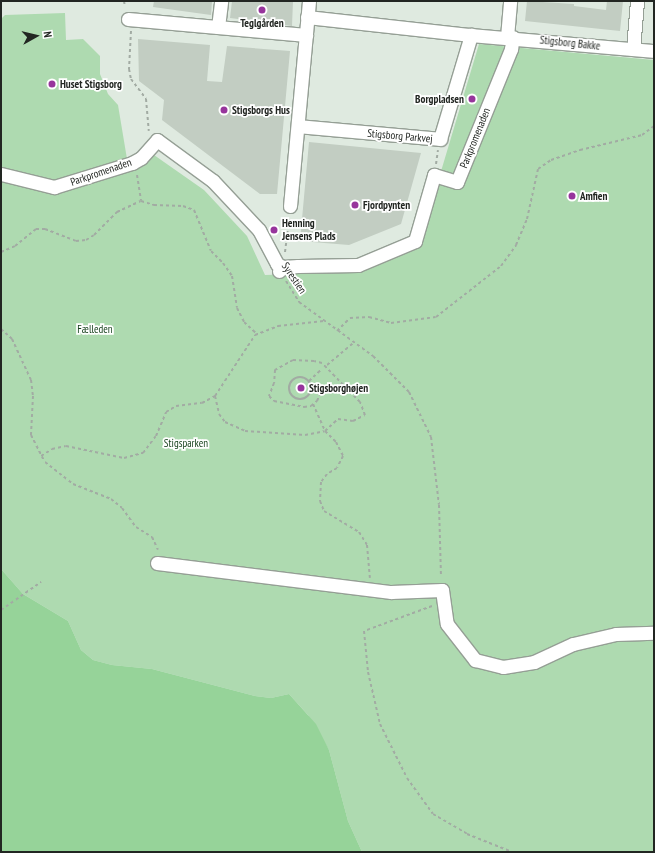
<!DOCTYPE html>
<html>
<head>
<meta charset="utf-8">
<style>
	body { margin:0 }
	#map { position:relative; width:655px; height:853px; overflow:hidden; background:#dfeae0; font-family:"PT Sans Narrow",sans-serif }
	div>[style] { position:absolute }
	.green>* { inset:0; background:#aedab0 }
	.water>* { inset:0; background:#96d399 }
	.building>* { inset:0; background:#c2cdc2 }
	.path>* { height:2px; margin-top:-1px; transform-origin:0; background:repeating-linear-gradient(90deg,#a2aba3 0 3px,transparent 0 6px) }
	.path>.ring { margin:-1px; padding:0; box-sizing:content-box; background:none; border:2px solid #a2aba3; border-radius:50% }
	.roads { filter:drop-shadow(1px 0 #959f95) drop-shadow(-1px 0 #959f95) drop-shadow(0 1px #959f95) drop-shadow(0 -1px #959f95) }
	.minor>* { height:13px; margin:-6.5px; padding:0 6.5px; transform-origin:6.5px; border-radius:6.5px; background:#fff }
	.dots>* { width:11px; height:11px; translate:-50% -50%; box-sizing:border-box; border:2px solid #fff; border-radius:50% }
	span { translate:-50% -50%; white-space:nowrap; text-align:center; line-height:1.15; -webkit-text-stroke:3.5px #fff; paint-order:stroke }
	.poi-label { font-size:11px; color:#222622; font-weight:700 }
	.left { translate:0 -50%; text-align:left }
	.right { translate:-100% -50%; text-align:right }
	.street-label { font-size:11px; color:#222622 }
	.park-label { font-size:11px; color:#133e19 }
	.frame { position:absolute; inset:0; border:2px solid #222622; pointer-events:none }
	.north { position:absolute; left:16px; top:16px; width:40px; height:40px; -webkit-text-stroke:3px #fff; paint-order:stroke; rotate:82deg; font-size:11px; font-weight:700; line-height:16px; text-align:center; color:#222622 }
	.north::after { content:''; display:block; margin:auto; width:14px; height:18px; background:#222622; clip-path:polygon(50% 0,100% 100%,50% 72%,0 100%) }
</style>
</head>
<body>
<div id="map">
	<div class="green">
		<i style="clip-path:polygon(65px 13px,66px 40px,83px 39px,100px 56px,100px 74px,108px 94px,118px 105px,127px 159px,154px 155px,204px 190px,247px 236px,265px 275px,362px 272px,419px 245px,479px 44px,654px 60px,654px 852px,362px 852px,348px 821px,329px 750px,308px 715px,289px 694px,271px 698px,255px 696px,152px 669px,112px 665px,93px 660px,81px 650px,68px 621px,23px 594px,1px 569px,1px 19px,5px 15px)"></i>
	</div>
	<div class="water">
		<i style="clip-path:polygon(1px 569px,23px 594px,68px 621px,81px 650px,93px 660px,112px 665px,152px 669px,255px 696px,271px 698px,289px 694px,316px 724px,329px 750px,348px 821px,362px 852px,1px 852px)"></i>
	</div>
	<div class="building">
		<i style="clip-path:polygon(154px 1px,212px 1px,211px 15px,153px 7px)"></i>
		<i style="clip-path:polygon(232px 1px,293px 1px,292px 26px,230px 18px)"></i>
		<i style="clip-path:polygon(527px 1px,574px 4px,574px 6px,606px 10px,607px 1px,623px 1px,620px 31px,525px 21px)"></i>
		<i style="clip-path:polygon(138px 39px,210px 45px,207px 81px,222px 82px,227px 46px,290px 51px,277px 194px,260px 194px,162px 120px,164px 100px,139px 81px)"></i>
		<i style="clip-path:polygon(309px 142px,421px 153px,401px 224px,349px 245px,300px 241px)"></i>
	</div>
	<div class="path">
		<i style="left:124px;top:1px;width:6px;rotate:81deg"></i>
		<i style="left:131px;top:31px;width:38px;rotate:93deg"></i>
		<i style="left:129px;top:69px;width:10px;rotate:79deg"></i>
		<i style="left:131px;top:79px;width:25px;rotate:53deg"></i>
		<i style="left:146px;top:99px;width:32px;rotate:85deg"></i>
		<i style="left:436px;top:164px;width:14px;rotate:-82deg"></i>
		<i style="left:137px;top:175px;width:26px;rotate:81deg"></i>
		<i style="left:141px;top:201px;width:14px;rotate:17deg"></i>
		<i style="left:154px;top:205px;width:29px;rotate:2deg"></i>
		<i style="left:183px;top:206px;width:12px;rotate:20deg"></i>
		<i style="left:194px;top:210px;width:44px;rotate:67.5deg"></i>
		<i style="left:211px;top:251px;width:17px;rotate:45deg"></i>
		<i style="left:223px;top:263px;width:16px;rotate:55deg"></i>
		<i style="left:232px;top:276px;width:32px;rotate:81deg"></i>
		<i style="left:237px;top:308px;width:16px;rotate:63deg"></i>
		<i style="left:244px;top:322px;width:18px;rotate:43deg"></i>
		<i style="left:1px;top:252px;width:15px;rotate:-23deg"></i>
		<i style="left:15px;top:246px;width:27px;rotate:-39deg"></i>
		<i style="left:36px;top:229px;width:9px"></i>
		<i style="left:45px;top:229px;width:33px;rotate:21deg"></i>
		<i style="left:76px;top:241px;width:10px;rotate:-6deg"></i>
		<i style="left:86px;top:240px;width:9px;rotate:-32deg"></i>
		<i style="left:94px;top:235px;width:33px;rotate:-45deg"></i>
		<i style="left:117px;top:212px;width:26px;rotate:-25deg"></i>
		<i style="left:285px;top:252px;width:35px;rotate:-83deg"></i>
		<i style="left:286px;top:281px;width:25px;rotate:58deg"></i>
		<i style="left:299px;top:302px;width:92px;rotate:36.1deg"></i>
		<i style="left:373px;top:356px;width:51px;rotate:45deg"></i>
		<i style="left:409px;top:392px;width:50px;rotate:63.9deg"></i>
		<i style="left:431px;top:437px;width:68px;rotate:83.3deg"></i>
		<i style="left:439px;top:505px;width:72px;rotate:88.4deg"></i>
		<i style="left:1px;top:329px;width:15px;rotate:42deg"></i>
		<i style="left:12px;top:339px;width:45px;rotate:65.1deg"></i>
		<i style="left:31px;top:380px;width:16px;rotate:83deg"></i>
		<i style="left:33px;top:396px;width:39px;rotate:93deg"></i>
		<i style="left:31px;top:435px;width:30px;rotate:63deg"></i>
		<i style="left:45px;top:462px;width:36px;rotate:38deg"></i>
		<i style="left:73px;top:484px;width:41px;rotate:21.5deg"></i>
		<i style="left:111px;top:499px;width:14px;rotate:39deg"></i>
		<i style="left:122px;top:508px;width:24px;rotate:54deg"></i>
		<i style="left:136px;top:527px;width:19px;rotate:32deg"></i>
		<i style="left:152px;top:537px;width:14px;rotate:65deg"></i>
		<i style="left:337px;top:331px;width:18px;rotate:-45deg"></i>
		<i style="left:350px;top:318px;width:19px;rotate:-3deg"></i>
		<i style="left:369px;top:317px;width:23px;rotate:15deg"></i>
		<i style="left:391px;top:323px;width:45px;rotate:-7.6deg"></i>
		<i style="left:436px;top:317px;width:83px;rotate:-38.1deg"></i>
		<i style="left:501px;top:266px;width:26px;rotate:-54deg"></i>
		<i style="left:516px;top:245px;width:28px;rotate:-67deg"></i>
		<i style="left:527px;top:219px;width:51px;rotate:-77.6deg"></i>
		<i style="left:538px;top:169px;width:16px;rotate:-35deg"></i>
		<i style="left:551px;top:160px;width:31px;rotate:-19deg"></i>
		<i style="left:580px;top:150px;width:64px;rotate:-13.6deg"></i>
		<i style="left:642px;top:135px;width:15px;rotate:-37deg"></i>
		<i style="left:327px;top:365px;width:35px;rotate:-40deg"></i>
		<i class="ring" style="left:289px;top:377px;width:20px;height:20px"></i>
		<i style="left:309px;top:381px;width:16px;rotate:-43deg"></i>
		<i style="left:215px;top:396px;width:18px;rotate:77deg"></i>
		<i style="left:219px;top:414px;width:10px;rotate:53deg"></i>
		<i style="left:225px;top:422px;width:22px;rotate:24deg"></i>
		<i style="left:245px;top:431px;width:60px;rotate:3.8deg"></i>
		<i style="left:305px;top:435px;width:20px;rotate:-11deg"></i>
		<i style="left:325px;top:431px;width:18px;rotate:-43deg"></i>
		<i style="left:338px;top:419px;width:15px;rotate:8deg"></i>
		<i style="left:353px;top:421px;width:13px;rotate:-27deg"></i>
		<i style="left:365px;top:415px;width:14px;rotate:-111deg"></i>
		<i style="left:360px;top:402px;width:54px;rotate:-134.3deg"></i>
		<i style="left:322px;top:363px;width:8px;rotate:-166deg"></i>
		<i style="left:314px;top:361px;width:21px;rotate:-177deg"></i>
		<i style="left:293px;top:360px;width:21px;rotate:151deg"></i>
		<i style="left:275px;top:370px;width:13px;rotate:94deg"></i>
		<i style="left:274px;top:383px;width:14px;rotate:111deg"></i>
		<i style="left:269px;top:396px;width:7px;rotate:45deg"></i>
		<i style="left:274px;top:401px;width:31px;rotate:11deg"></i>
		<i style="left:304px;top:407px;width:7px;rotate:-8deg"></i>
		<i style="left:311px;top:406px;width:8px;rotate:-40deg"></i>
		<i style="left:317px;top:401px;width:8px;rotate:-67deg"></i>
		<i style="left:320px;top:394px;width:8px;rotate:-113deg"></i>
		<i style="left:317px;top:387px;width:6px;rotate:-171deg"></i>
		<i style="left:313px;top:404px;width:30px;rotate:66deg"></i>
		<i style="left:325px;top:431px;width:16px;rotate:45deg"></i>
		<i style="left:336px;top:442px;width:16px;rotate:63deg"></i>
		<i style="left:343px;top:456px;width:13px;rotate:117deg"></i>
		<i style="left:337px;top:468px;width:12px;rotate:149deg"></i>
		<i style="left:327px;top:474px;width:10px;rotate:127deg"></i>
		<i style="left:321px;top:482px;width:19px;rotate:93deg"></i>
		<i style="left:320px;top:501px;width:11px;rotate:68deg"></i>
		<i style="left:324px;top:511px;width:41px;rotate:31deg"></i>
		<i style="left:359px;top:532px;width:15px;rotate:58deg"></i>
		<i style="left:367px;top:545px;width:33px;rotate:85deg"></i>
		<i style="left:41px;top:456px;width:13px;rotate:-32deg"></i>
		<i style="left:52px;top:449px;width:14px;rotate:-12deg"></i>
		<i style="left:66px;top:446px;width:59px;rotate:11.7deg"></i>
		<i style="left:124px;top:458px;width:20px;rotate:-15deg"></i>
		<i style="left:143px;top:453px;width:21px;rotate:-53deg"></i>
		<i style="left:156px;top:436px;width:26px;rotate:-67deg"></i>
		<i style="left:166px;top:412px;width:12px;rotate:-31deg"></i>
		<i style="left:176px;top:406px;width:26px;rotate:-7deg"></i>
		<i style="left:202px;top:403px;width:15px;rotate:-28deg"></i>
		<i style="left:215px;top:396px;width:73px;rotate:-56.7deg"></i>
		<i style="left:255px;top:335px;width:25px;rotate:-21deg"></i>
		<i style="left:278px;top:326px;width:46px;rotate:-6.2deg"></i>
		<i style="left:432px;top:606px;width:72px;rotate:159.8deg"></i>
		<i style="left:364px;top:631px;width:41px;rotate:84.4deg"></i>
		<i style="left:368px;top:672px;width:53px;rotate:77deg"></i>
		<i style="left:380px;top:724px;width:60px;rotate:63.4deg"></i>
		<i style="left:407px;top:778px;width:44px;rotate:54.2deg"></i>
		<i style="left:433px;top:814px;width:39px;rotate:30deg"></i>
		<i style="left:467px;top:834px;width:48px;rotate:21.8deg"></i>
		<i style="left:1px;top:610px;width:49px;rotate:-35deg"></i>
	</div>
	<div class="roads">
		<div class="minor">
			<i style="left:307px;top:17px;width:165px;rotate:6.3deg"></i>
			<i style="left:128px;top:19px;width:179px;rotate:5.1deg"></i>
			<i style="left:218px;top:27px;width:26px;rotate:-83deg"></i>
			<i style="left:507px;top:37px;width:36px;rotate:-85deg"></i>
			<i style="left:633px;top:49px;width:48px;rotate:-85.2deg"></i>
			<i style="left:298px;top:126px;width:143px;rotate:5.2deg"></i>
			<i style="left:440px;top:139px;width:109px;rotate:-73.4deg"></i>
			<i style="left:471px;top:35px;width:184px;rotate:5deg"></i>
			<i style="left:1px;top:174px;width:55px;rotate:13.8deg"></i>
			<i style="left:54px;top:187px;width:82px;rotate:-17.1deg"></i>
			<i style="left:132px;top:163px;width:10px;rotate:-29deg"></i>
			<i style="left:141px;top:158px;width:24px;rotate:-48deg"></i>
			<i style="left:157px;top:140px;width:69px;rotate:36.2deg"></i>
			<i style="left:213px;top:181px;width:67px;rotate:46.8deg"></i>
			<i style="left:259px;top:230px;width:38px;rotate:62deg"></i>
			<i style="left:277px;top:264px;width:7px;rotate:27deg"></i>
			<i style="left:290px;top:206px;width:206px;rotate:-84.7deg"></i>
			<i style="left:279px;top:271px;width:6px;rotate:-45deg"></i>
			<i style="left:283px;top:267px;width:15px;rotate:-4deg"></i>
			<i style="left:298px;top:266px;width:60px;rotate:-1deg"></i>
			<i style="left:358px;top:265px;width:62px;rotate:-22.8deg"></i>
			<i style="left:415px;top:241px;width:69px;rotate:-73.9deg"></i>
			<i style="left:434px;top:175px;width:24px;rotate:17deg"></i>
			<i style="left:457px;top:182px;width:144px;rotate:-67.9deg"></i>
			<i style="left:511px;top:49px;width:12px;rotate:-81deg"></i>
			<i style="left:157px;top:563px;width:236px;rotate:7.1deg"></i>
			<i style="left:391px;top:592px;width:51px;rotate:-2.2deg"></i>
			<i style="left:442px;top:590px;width:34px;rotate:82deg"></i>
			<i style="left:447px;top:624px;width:46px;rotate:52.1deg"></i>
			<i style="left:475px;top:660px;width:29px;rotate:14deg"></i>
			<i style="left:503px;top:667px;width:31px;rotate:-9deg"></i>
			<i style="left:534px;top:662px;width:43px;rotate:-24.8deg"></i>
			<i style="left:573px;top:644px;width:44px;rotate:-13.1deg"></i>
			<i style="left:616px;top:634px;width:38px;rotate:-2deg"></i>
		</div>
	</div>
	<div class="dots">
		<i style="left:262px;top:10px;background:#97359c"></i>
		<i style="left:52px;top:84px;background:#97359c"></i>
		<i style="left:472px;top:99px;background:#97359c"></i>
		<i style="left:224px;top:110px;background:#97359c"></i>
		<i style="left:572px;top:196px;background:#97359c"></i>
		<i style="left:355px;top:205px;background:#97359c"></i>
		<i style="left:274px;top:230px;background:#97359c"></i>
		<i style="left:301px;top:388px;background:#97359c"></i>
	</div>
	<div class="poi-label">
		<span style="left:262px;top:23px">Teglgården</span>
		<span class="left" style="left:60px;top:84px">Huset Stigsborg</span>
		<span class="right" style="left:464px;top:99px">Borgpladsen</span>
		<span class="left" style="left:232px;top:110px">Stigsborgs Hus</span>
		<span class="left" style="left:580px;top:196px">Amfien</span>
		<span class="left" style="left:363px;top:205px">Fjordpynten</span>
		<span class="left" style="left:282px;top:230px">Henning<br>Jensens Plads</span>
		<span class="left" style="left:309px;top:388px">Stigsborghøjen</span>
	</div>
	<div class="street-label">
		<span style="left:570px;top:43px;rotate:6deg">Stigsborg Bakke</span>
		<span style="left:400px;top:136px;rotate:5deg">Stigsborg Parkvej</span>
		<span style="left:475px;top:138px;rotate:-68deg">Parkpromenaden</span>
		<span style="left:101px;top:172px;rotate:-19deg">Parkpromenaden</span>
		<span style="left:294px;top:278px;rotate:56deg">Syrestien</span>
	</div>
	<div class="park-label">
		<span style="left:95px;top:329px">Fælleden</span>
		<span style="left:186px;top:443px">Stigsparken</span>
	</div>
	<div class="frame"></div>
	<div class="north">N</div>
</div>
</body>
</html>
